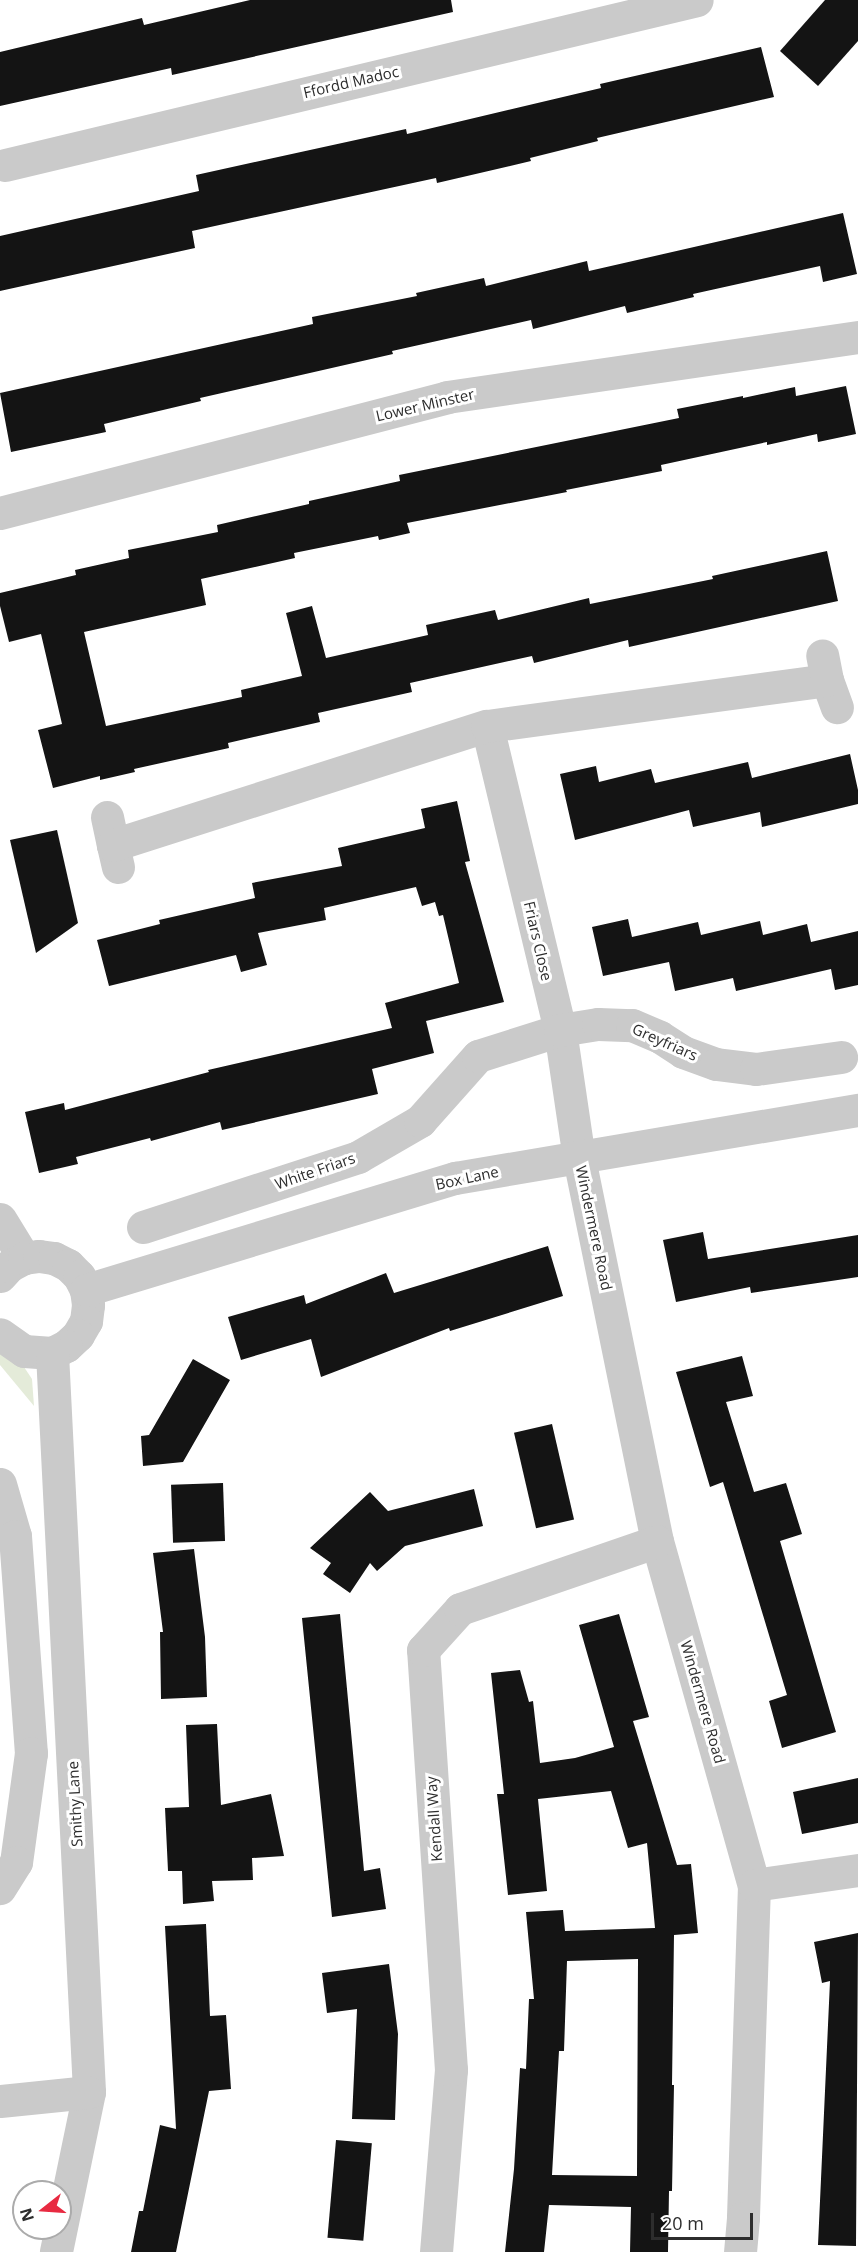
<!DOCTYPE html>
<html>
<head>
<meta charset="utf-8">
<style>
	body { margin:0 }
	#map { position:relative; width:858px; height:2252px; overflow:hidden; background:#fff; font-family:"Open Sans",sans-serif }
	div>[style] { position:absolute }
	.green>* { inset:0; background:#e4ebd9 }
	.building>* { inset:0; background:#141414; transform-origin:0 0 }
	.minor>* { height:33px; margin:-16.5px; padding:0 16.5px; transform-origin:16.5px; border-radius:16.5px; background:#cacaca }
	span { translate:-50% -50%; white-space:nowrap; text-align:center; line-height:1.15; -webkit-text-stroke:6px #fff; paint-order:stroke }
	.street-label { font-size:15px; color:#2d2d2d }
	.north { position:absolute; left:12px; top:2180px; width:60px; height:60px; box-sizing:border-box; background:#fff; border:2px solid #ababab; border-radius:50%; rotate:253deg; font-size:16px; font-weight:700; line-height:24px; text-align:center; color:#2d2d2d }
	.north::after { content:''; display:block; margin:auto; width:21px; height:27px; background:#e82a41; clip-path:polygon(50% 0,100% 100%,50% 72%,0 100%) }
	.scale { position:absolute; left:651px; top:2213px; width:102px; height:27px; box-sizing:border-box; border:3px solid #2d2d2d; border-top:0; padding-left:8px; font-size:18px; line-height:21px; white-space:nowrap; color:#2d2d2d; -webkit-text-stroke:4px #fff; paint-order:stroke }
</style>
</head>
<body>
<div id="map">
	<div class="green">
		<i style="clip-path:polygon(0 1341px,16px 1355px,32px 1379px,34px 1406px,0 1365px)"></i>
	</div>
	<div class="building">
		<i style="clip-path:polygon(250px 0,451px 0,453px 12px,172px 75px,171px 68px,0 106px,0 52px,142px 18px,144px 25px)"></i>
		<i style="clip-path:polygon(825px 0,858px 0,858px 41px,818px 86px,780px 51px)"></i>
		<i style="clip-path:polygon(761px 47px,774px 97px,597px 138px,598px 141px,530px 158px,531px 161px,437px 183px,436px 178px,192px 231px,195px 248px,0 291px,0 236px,199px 191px,196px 175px,406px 129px,407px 134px,601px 88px,600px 84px)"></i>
		<i style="clip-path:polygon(843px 213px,857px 274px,823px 282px,820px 266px,693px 294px,694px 297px,627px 313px,625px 306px,533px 329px,531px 320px,392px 351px,393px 354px,200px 398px,201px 401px,104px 424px,106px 432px,11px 452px,0 393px,313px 324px,312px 317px,417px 296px,416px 293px,484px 278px,486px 286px,587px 261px,589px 271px)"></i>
		<i style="clip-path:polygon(846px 386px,856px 434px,818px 442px,817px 434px,767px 445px,767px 442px,661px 465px,662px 471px,566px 490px,567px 492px,407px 523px,410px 533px,379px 540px,378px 536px,294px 553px,295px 558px,201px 579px,206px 605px,84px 632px,106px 726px,242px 697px,241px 690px,302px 676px,286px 613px,312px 606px,326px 658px,428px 635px,426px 625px,495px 610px,498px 620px,589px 598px,590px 604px,713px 579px,712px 576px,827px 551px,838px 601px,629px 647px,628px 640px,534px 663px,532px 656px,410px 683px,412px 692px,318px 713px,320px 722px,228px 743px,229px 748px,134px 769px,135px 772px,100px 780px,100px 776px,53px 788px,38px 730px,62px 724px,41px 634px,9px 642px,0 606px,0 593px,76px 575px,75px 570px,129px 558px,128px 550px,218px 532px,217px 525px,309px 504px,309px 501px,400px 481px,399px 475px,679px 418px,677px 409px,743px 396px,743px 398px,795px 387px,796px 396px)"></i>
		<i style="clip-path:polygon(850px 754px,858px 790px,858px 804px,762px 827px,760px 812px,693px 827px,689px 810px,575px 840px,560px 774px,596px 766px,599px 782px,651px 769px,655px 783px,748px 762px,752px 778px)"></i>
		<i style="clip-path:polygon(457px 801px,470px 861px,465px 862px,504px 1002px,426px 1021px,434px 1053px,372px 1069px,378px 1094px,222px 1130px,220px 1122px,151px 1141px,150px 1138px,76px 1157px,78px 1164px,39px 1173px,25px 1112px,64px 1103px,65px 1110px,209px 1072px,208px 1070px,392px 1028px,385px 1003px,459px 983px,443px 915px,439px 916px,435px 902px,422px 906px,416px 887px,324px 908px,326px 920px,258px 933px,267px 965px,241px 972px,236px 955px,109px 986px,97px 940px,160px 924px,159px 920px,255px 898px,252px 883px,342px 866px,338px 848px,425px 828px,421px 809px)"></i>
		<i style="clip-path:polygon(57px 830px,78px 923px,36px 953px,10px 840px)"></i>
		<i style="clip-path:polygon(628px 919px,632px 937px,698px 922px,701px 935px,760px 921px,763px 935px,807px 924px,811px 942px,858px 931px,858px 985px,835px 990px,831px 969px,736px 991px,733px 978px,675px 991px,669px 962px,603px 976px,592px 927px)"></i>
		<i style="clip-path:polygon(703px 1232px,708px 1259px,858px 1235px,858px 1277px,751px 1293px,750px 1287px,676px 1302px,663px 1240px)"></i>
		<i style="clip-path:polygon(548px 1246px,563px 1296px,450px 1331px,449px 1328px,321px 1377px,311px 1339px,241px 1360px,228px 1317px,304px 1295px,306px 1304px,386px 1273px,394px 1293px)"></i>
		<i style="clip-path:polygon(742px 1356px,753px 1396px,726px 1402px,754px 1492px,786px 1483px,802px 1534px,780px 1541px,836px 1732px,782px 1748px,769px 1701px,787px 1695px,723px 1482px,710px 1487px,676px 1372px)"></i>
		<i style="clip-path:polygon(193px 1359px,230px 1380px,183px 1462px,143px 1466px,141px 1436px,149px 1435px)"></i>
		<i style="left:552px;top:1424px;width:98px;height:39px;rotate:77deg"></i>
		<i style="left:223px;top:1483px;width:58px;height:52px;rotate:88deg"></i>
		<i style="clip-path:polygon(474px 1489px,483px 1526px,405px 1546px,377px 1571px,370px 1563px,350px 1593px,323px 1574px,331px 1563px,310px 1548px,370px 1492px,388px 1511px)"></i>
		<i style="clip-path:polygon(194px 1549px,205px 1637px,207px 1697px,161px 1699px,160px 1632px,163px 1632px,153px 1553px)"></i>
		<i style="clip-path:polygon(340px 1614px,364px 1871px,380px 1868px,386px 1909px,332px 1917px,302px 1618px)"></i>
		<i style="clip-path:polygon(evenodd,619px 1614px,649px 1717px,633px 1721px,677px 1865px,691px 1864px,698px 1933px,674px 1935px,672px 2085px,674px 2085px,672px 2191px,669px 2191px,668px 2252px,630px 2252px,631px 2207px,549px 2205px,544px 2252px,505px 2252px,514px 2169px,520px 2068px,526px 2069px,529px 1999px,534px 1999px,526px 1912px,563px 1910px,565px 1931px,655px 1928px,647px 1843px,628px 1848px,611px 1791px,538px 1799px,547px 1891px,508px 1895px,497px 1794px,504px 1794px,491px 1673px,520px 1670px,529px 1702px,533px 1701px,540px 1763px,575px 1758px,614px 1747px,579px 1625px,619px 1614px,638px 1959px,637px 2176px,552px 2175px,559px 2051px,564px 2051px,567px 1961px,638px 1959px)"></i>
		<i style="clip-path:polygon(217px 1724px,221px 1805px,271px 1794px,284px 1856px,252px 1858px,253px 1880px,212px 1881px,214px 1901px,183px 1904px,182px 1871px,168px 1871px,165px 1808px,189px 1807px,186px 1725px)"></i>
		<i style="clip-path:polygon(858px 1778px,858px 1823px,802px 1834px,793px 1792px)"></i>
		<i style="clip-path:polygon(206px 1924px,210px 2016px,226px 2015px,231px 2089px,209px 2091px,176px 2252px,131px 2252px,139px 2211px,143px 2211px,160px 2125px,176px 2129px,165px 1926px)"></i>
		<i style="clip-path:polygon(858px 1933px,856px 2246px,818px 2245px,830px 1981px,822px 1983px,814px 1942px)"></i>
		<i style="clip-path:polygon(389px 1964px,398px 2034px,395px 2120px,352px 2119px,357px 2009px,327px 2013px,322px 1973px)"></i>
		<i style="left:336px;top:2140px;width:36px;height:98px;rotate:5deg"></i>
	</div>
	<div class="minor">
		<i style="left:5px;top:165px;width:711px;rotate:-13.41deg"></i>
		<i style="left:0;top:513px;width:462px;rotate:-14.5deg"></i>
		<i style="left:447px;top:397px;width:415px;rotate:-8.3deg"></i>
		<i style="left:827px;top:680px;width:29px;rotate:70deg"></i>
		<i style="left:487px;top:726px;width:313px;rotate:76.5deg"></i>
		<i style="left:560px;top:1030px;width:129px;rotate:81.6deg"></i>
		<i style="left:579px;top:1158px;width:391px;rotate:78.5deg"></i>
		<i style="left:657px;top:1541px;width:357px;rotate:74.3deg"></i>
		<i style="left:754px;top:1885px;width:333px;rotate:91.9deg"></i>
		<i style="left:743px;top:2218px;width:34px;rotate:95deg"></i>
		<i style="left:107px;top:817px;width:29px;rotate:78deg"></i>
		<i style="left:118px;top:867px;width:23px;rotate:-103deg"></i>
		<i style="left:113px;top:845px;width:392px;rotate:-17.7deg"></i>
		<i style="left:487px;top:726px;width:343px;rotate:-7.7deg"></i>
		<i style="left:827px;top:680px;width:25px;rotate:-101deg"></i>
		<i style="left:0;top:1219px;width:46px;rotate:58.4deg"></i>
		<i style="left:143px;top:1227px;width:226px;rotate:-18deg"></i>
		<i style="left:358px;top:1157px;width:72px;rotate:-30.1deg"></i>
		<i style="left:420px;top:1121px;width:87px;rotate:-48.3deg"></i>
		<i style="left:478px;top:1056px;width:86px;rotate:-17.6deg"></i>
		<i style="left:560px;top:1030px;width:38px;rotate:-9deg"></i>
		<i style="left:598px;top:1024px;width:34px;rotate:2deg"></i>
		<i style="left:632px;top:1025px;width:30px;rotate:23deg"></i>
		<i style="left:660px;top:1037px;width:27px;rotate:33deg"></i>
		<i style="left:683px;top:1052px;width:35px;rotate:20deg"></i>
		<i style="left:716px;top:1064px;width:40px;rotate:7.1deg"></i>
		<i style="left:756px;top:1069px;width:86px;rotate:-8deg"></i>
		<i style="left:0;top:1276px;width:13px;rotate:-48deg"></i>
		<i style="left:9px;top:1266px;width:17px;rotate:-28deg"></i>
		<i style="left:24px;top:1258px;width:15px;rotate:-8deg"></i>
		<i style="left:39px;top:1256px;width:15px;rotate:8deg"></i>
		<i style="left:54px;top:1258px;width:16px;rotate:27deg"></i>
		<i style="left:68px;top:1265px;width:16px;rotate:45deg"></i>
		<i style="left:79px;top:1276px;width:16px;rotate:63deg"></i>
		<i style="left:86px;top:1290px;width:15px;rotate:82deg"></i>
		<i style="left:88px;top:1305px;width:16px;rotate:97deg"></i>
		<i style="left:86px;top:1321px;width:16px;rotate:120deg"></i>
		<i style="left:78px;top:1335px;width:16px;rotate:137deg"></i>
		<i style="left:66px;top:1346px;width:16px;rotate:153deg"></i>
		<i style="left:52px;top:1353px;width:28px;rotate:-176deg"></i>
		<i style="left:24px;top:1351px;width:29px;rotate:-145deg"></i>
		<i style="left:86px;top:1290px;width:386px;rotate:-16.9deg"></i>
		<i style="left:455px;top:1178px;width:409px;rotate:-9.6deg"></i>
		<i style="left:52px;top:1353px;width:740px;rotate:87.13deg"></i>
		<i style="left:89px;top:2092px;width:163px;rotate:101.7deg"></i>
		<i style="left:0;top:1484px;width:54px;rotate:73.9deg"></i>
		<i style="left:15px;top:1536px;width:218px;rotate:85.8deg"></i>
		<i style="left:31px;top:1753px;width:110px;rotate:97.8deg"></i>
		<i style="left:16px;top:1862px;width:31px;rotate:122deg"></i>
		<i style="left:754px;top:1885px;width:105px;rotate:-8.2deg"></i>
		<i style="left:0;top:2101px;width:89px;rotate:-5.8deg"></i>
		<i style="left:436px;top:2252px;width:183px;rotate:-85.3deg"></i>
		<i style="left:451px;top:2070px;width:421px;rotate:-93.8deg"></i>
		<i style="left:423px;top:1650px;width:55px;rotate:-47.9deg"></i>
		<i style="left:460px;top:1609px;width:208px;rotate:-19deg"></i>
	</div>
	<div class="street-label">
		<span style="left:351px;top:82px;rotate:-13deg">Ffordd Madoc</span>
		<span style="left:425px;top:405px;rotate:-13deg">Lower Minster</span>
		<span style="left:538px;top:941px;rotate:77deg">Friars Close</span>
		<span style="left:665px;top:1042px;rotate:24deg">Greyfriars</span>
		<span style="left:315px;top:1171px;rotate:-19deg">White Friars</span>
		<span style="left:467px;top:1178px;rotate:-12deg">Box Lane</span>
		<span style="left:594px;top:1228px;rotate:78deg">Windermere Road</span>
		<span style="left:703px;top:1702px;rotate:74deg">Windermere Road</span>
		<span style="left:75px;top:1804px;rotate:-93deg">Smithy Lane</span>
		<span style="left:434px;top:1819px;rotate:-94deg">Kendall Way</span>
	</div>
	<div class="north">N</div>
	<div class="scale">20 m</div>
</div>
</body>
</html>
